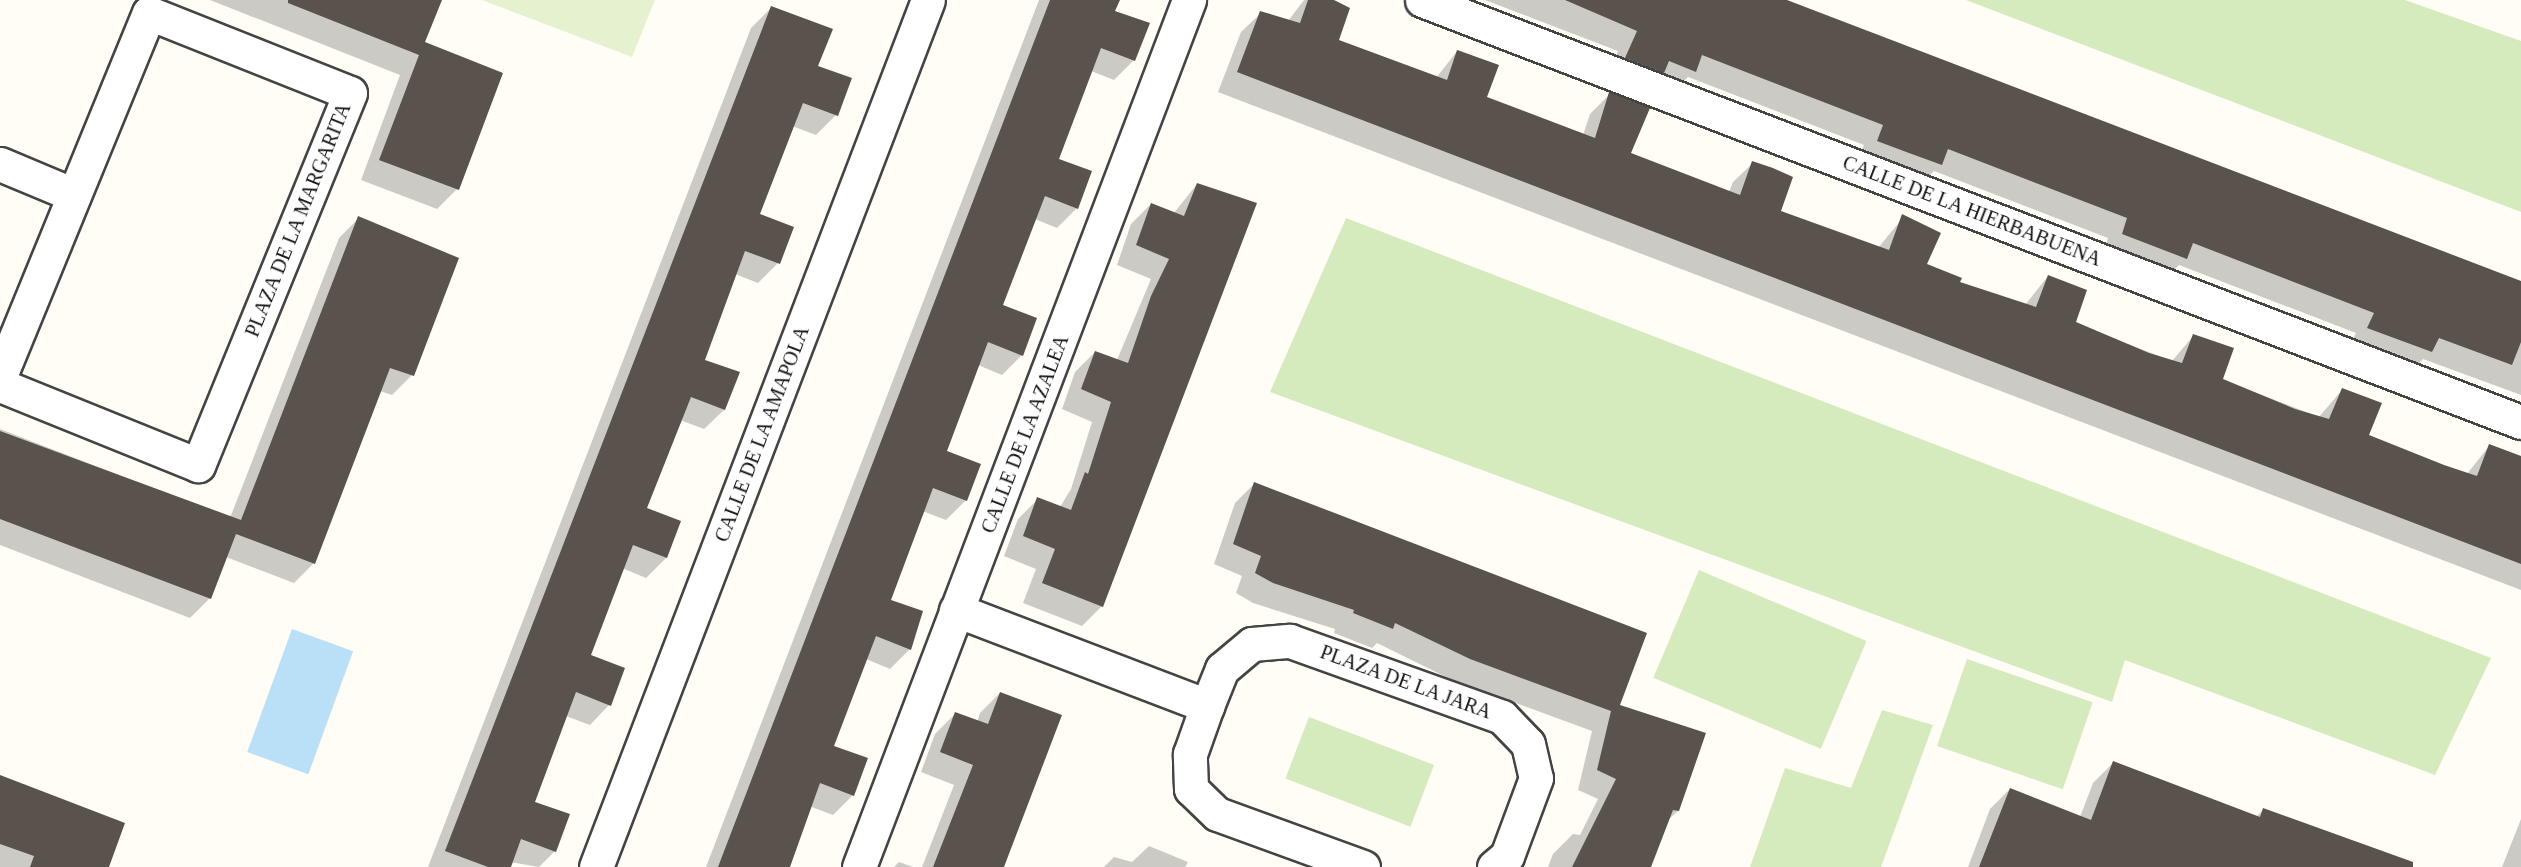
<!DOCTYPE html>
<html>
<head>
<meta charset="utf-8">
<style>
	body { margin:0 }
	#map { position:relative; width:2521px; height:867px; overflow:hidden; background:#fffdf5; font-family:Georgia,serif }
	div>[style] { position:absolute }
	.green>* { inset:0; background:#d5ebbd; transform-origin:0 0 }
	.pitch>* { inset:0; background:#e6f2cf }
	.water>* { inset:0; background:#b9e0f7; transform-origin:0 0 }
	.shadow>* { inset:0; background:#0003 }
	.building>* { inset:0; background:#5a524d }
	.roads { filter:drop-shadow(2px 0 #444) drop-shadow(-2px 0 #444) drop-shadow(0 2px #444) drop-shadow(0 -2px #444) }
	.street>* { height:33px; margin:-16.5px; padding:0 16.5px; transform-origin:16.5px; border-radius:16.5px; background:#fff }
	span { translate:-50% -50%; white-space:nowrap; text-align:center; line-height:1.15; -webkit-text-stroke:6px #fff; paint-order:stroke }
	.street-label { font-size:20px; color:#111 }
</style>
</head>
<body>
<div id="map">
	<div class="green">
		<i style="clip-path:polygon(1966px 0,2405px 0,2521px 41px,2521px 212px)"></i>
		<i style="clip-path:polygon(1346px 218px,2491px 658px,2435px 775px,2125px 660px,2112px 702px,1270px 392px)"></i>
		<i style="left:1699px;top:570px;width:182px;height:117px;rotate:23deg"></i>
		<i style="left:1967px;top:659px;width:133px;height:92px;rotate:19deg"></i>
		<i style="clip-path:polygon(1882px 710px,1933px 725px,1881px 867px,1750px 867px,1785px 768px,1851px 788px)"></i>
		<i style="left:1309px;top:717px;width:134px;height:66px;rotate:21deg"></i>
	</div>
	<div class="pitch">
		<i style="clip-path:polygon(482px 0,655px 0,632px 57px)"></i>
	</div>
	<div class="water">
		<i style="left:292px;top:629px;width:65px;height:131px;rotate:20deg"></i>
	</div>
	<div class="shadow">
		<i style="clip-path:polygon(210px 0,441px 0,423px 43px,457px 189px,437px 209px,361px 180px,400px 75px)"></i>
		<i style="clip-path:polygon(1039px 0,1118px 0,1113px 12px,1134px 60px,1114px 80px,1091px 71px,1057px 160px,1077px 208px,1057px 228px,1035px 219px,1001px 306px,1022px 355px,1002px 375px,978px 365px,945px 452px,966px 500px,946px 520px,922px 511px,889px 601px,910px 649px,890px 669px,866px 659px,832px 747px,853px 795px,833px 815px,809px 806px,786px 867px,706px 867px)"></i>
		<i style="clip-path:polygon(1304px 0,1330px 0,1337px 41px,1436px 78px,1458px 50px,1497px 65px,1485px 98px,1583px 135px,1590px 114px,1610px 94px,1629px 153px,1729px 192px,1733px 182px,1753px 163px,1779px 212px,1878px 248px,1901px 220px,1925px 265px,1958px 283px,2025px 305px,2048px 276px,2074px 323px,2172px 361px,2194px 335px,2221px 379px,2319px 417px,2342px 390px,2367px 436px,2467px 474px,2490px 445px,2521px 457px,2521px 590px,1218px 92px,1241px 32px,1261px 13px,1288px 21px)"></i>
		<i style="clip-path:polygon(1485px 0,1779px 0,2521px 283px,2521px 395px,2423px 359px,2411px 371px,2348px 348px,2356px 333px,2179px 265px,2166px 278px,2103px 254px,2108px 238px,1934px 171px,1921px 184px,1858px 160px,1864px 145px,1688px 77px,1674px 91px,1606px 78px,1618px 51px)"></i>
		<i style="clip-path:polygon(771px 8px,816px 67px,836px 115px,816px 135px,792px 126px,758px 215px,778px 263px,758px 283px,735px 274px,703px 361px,738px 373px,724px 410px,704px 429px,680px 420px,645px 509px,679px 522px,666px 558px,646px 578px,622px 568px,589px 656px,609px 705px,590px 725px,566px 716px,534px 803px,555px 851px,539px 867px,510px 862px,508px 867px,428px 867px,751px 28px)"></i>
		<i style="clip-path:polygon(1197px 184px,1102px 606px,1082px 626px,1023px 603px,1036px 569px,1004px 556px,1018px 519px,1038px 499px,1060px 507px,1071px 489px,1092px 422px,1062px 409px,1075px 372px,1095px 352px,1117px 360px,1151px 279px,1117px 265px,1131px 224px,1151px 204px,1174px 213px)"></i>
		<i style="clip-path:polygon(359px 218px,412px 375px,392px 395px,380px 391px,314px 563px,294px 583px,226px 557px,210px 598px,190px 618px,0 545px,0 429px,230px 518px,339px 238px)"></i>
		<i style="clip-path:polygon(1255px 483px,1619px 706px,1678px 811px,1668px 820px,1650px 867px,1548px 867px,1553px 854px,1573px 834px,1580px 835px,1598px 799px,1578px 790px,1592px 731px,1450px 679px,1377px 643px,1372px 648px,1334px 633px,1335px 629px,1253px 603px,1236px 593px,1242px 576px,1214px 564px,1235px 503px)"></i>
		<i style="clip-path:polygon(1000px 693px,1002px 867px,922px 867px,954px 785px,921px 772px,935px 734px,955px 714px,977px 722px,980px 713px)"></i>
		<i style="clip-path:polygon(2113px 763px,2256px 817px,2263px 810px,2408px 867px,1968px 867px,1990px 809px,2010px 789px,2080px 817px,2093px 783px)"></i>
		<i style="clip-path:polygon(0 777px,107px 867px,0 867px)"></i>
		<i style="clip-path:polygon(2521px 819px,2521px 867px,2502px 867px)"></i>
		<i style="clip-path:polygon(1149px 846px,1188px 862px,1185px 867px,1104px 867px,1114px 857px,1132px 862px)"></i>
		<i style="clip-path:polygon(899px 862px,913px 867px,894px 867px)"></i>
	</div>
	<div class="building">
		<i style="clip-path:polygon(288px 0,442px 0,425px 42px,503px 73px,459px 190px,379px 160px,419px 55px,288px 3px)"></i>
		<i style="clip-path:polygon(1050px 0,1120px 0,1115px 11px,1150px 23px,1135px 61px,1101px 48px,1059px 159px,1092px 171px,1078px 209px,1045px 196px,1003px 305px,1037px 318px,1023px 356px,988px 342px,947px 451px,981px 464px,967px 501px,933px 488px,891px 600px,923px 611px,911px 650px,876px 636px,834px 746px,868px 758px,854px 796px,820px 783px,790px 867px,718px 867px)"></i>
		<i style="clip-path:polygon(1308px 0,1334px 0,1350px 8px,1339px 40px,1447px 80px,1457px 50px,1499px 65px,1487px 97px,1595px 138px,1609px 92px,1650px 108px,1631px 153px,1740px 195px,1752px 161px,1773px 168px,1793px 177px,1781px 211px,1889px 250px,1902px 214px,1941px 233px,1927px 264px,1962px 278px,1960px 282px,2036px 307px,2048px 275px,2087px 290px,2076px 322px,2149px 353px,2182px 363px,2193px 334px,2234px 348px,2223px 379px,2295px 409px,2329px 419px,2342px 388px,2382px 403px,2369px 435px,2444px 465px,2477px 476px,2489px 444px,2521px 456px,2521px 564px,1237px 72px,1260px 11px,1300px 23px)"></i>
		<i style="clip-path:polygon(1565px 0,1787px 0,2521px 281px,2521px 342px,2512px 365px,2439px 338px,2432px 352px,2367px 328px,2374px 313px,2193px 243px,2187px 259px,2122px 234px,2127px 218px,1948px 149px,1942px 165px,1909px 153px,1877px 141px,1883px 125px,1702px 55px,1696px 72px,1669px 61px,1664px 73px,1625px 58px,1637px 31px)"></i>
		<i style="clip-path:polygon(771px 6px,833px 29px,818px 66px,852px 78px,838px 116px,803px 103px,760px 214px,794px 227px,780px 264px,745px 251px,705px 360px,740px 372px,725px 410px,691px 397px,647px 508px,681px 521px,667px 558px,633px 545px,591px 655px,625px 668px,611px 706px,576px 692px,535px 802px,570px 814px,556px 852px,521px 839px,511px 867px,488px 867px,445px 851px)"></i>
		<i style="clip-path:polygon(1197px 183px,1257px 203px,1103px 607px,1042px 583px,1055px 549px,1023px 536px,1037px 497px,1071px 510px,1085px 472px,1088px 474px,1111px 402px,1081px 389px,1095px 351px,1128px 363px,1151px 296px,1169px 259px,1136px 245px,1151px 203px,1184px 216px)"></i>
		<i style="clip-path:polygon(358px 216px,459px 258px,414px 376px,390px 368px,315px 564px,236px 534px,211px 599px,0 519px,0 431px,241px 520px)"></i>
		<i style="clip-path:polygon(1254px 482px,1647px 633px,1620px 705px,1706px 733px,1679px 811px,1673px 810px,1651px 867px,1572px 867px,1616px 779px,1597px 770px,1611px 711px,1470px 659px,1395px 623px,1393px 629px,1353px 613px,1354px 610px,1273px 583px,1255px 573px,1261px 556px,1233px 544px)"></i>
		<i style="clip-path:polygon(1000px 692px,1062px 715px,1004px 867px,933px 867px,973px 765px,940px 752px,955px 712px,988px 724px)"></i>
		<i style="clip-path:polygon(2113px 761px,2260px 817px,2263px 808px,2413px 862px,2413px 867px,1979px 867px,2010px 788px,2091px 820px)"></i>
		<i style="clip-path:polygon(0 775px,125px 823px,109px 867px,30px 867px,34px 856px,0 844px)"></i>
	</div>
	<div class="roads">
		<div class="street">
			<i style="left:1422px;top:0;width:1177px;rotate:21.01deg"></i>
			<i style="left:0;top:164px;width:80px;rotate:22.7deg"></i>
			<i style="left:0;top:376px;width:392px;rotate:-67.7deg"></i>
			<i style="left:149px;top:13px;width:216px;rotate:21.7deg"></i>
			<i style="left:350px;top:93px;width:402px;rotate:112.2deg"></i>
			<i style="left:198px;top:465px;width:214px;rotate:-158deg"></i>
			<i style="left:956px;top:610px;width:269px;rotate:20.9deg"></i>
			<i style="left:596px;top:867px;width:928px;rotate:-69.05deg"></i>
			<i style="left:859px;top:867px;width:928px;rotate:-69.16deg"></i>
			<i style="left:1363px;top:867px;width:155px;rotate:-160deg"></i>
			<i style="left:1217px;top:814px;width:36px;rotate:-136deg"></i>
			<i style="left:1191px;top:789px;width:35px;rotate:-92deg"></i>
			<i style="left:1190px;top:754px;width:51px;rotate:-70.5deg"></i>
			<i style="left:1207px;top:706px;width:40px;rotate:-68deg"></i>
			<i style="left:1222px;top:669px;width:39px;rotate:-40deg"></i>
			<i style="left:1252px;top:644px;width:38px;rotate:-5deg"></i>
			<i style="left:1290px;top:641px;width:225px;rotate:19.7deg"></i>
			<i style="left:1502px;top:717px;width:37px;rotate:46deg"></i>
			<i style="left:1528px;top:744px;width:35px;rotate:77deg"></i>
			<i style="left:1536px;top:778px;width:83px;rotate:110.4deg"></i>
			<i style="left:1507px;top:856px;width:17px;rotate:140deg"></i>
		</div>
	</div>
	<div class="street-label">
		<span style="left:1972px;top:211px;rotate:21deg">CALLE DE LA HIERBABUENA</span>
		<span style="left:298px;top:220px;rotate:-68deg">PLAZA DE LA MARGARITA</span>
		<span style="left:762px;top:434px;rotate:-69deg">CALLE DE LA AMAPOLA</span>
		<span style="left:1025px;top:434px;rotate:-69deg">CALLE DE LA AZALEA</span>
		<span style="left:1406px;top:682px;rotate:20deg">PLAZA DE LA JARA</span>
	</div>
</div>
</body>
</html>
